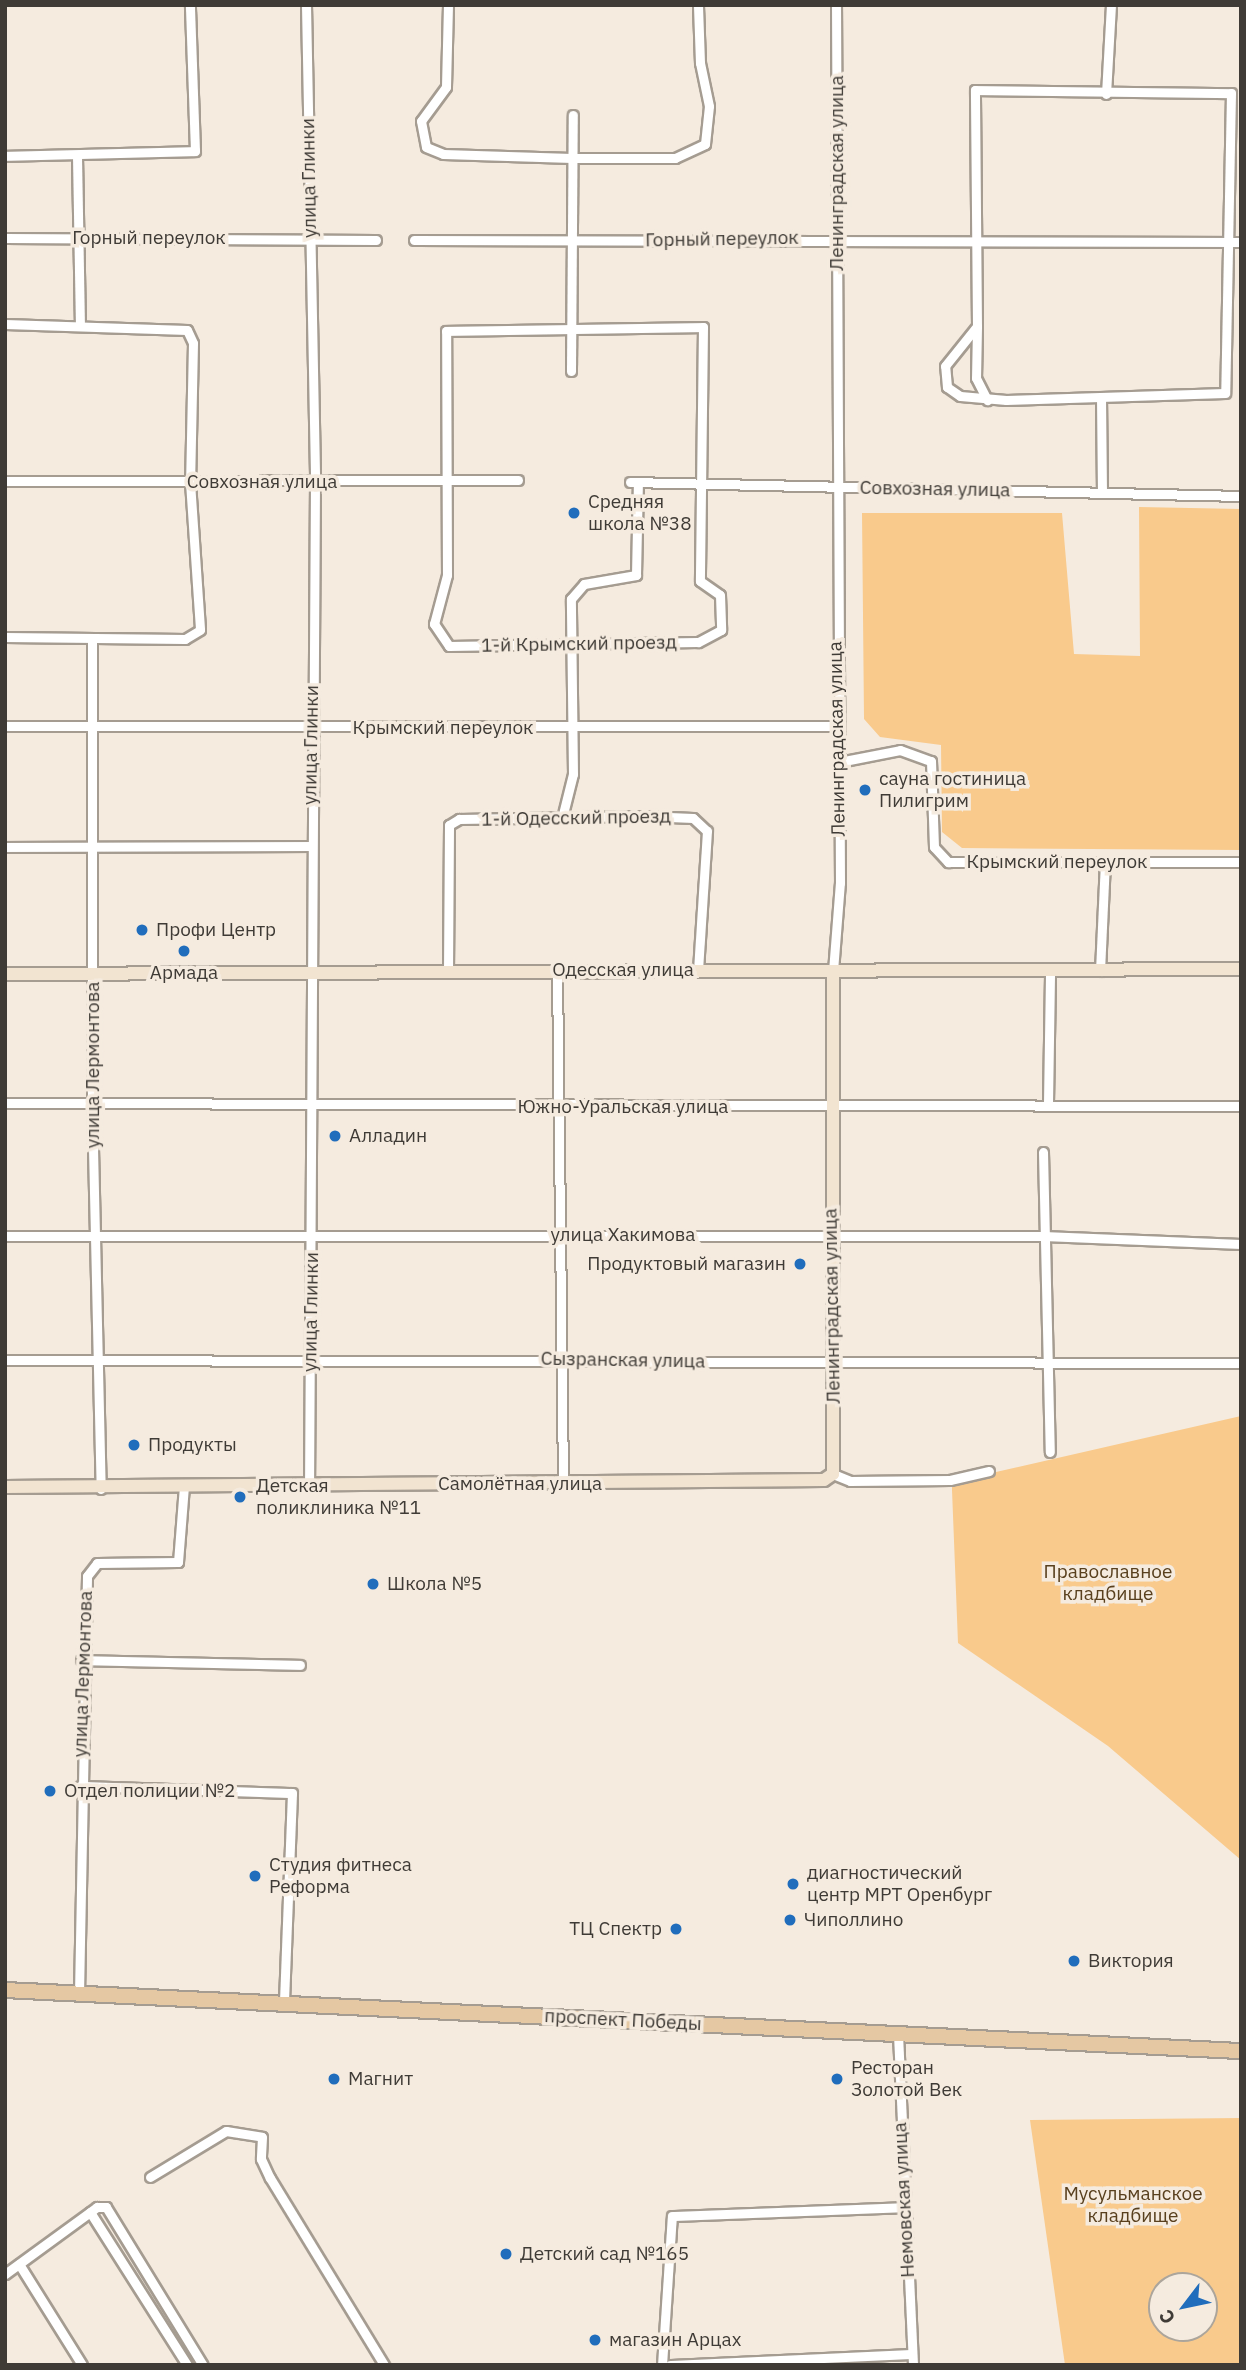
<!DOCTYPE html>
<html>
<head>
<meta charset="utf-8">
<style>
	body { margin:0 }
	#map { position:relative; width:1246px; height:2370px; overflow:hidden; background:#f5ebdf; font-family:"IBM Plex Sans",sans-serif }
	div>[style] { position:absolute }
	.green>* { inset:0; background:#f9ca8c }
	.roads { filter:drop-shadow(2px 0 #a59c91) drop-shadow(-2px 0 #a59c91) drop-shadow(0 2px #a59c91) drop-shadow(0 -2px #a59c91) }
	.street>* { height:9px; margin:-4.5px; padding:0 4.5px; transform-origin:4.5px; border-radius:4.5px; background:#fff }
	.secondary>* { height:12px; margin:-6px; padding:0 6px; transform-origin:6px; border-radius:6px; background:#f2e4d1 }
	.primary>* { height:14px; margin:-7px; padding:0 7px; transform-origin:7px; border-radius:7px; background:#e5c8a3 }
	.dots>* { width:19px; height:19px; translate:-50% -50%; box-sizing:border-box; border:4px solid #f5ebdf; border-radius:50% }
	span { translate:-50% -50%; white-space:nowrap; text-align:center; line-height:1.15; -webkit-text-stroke:7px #f5ebdf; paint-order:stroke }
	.street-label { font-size:19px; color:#3f3b36 }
	.poi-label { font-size:19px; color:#3f3b36 }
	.left { translate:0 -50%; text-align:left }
	.right { translate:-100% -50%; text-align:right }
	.park-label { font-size:19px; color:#59401e }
	.frame { position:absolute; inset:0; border:7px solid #3f3b36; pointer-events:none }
	.north { position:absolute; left:1148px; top:2272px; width:70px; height:70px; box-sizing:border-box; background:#f5ebdf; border:2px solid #aca59b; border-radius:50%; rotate:238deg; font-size:19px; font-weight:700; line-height:28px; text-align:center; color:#3f3b36 }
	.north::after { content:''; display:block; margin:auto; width:24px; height:32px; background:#206dbc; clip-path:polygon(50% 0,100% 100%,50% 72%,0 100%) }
</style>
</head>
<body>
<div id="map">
	<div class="green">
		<i style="clip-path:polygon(1139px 507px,1241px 509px,1241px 850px,962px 848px,942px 832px,941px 745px,880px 737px,864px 719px,862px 513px,1062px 513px,1074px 654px,1140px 656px)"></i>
		<i style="clip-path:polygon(1241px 1416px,1241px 1860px,1108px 1746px,958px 1643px,952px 1490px,952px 1482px)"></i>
		<i style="clip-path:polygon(evenodd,1241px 2118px,1241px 2365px,1065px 2365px,1030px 2120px,1241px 2118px,1162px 2286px,1204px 2286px,1204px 2328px,1162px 2328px,1162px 2286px)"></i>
	</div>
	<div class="roads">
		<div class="street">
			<i style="left:306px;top:5px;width:478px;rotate:88.9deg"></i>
			<i style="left:315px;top:483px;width:1001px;rotate:90.34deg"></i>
			<i style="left:448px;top:5px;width:82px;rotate:91.4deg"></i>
			<i style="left:446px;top:87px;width:42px;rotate:126.3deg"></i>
			<i style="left:421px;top:121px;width:26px;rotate:79deg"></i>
			<i style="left:426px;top:147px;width:18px;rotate:22deg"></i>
			<i style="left:443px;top:154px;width:129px;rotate:1.8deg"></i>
			<i style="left:572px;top:158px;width:103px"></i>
			<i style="left:675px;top:158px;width:33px;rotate:-25deg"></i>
			<i style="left:705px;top:144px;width:38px;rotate:-84deg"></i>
			<i style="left:709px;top:106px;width:44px;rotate:-101.8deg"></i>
			<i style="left:700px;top:63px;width:58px;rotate:-92deg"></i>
			<i style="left:975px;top:90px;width:256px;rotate:0.7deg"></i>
			<i style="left:1231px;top:93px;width:300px;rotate:91.1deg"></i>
			<i style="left:1225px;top:393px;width:219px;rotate:178.2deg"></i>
			<i style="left:1006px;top:400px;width:46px;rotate:-175deg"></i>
			<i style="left:960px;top:396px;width:16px;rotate:-145deg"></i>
			<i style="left:947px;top:387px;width:21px;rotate:-95deg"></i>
			<i style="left:945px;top:366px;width:51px;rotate:-51.3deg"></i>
			<i style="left:977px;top:326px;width:236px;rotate:-90.5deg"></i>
			<i style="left:1106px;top:94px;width:89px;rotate:-86.8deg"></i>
			<i style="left:5px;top:156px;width:190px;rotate:-1.5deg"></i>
			<i style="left:195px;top:151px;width:146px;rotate:-92deg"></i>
			<i style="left:77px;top:156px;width:166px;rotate:89deg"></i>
			<i style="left:5px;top:238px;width:371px;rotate:0.3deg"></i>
			<i style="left:414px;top:240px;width:827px;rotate:0.14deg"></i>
			<i style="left:5px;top:324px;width:182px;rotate:1.9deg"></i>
			<i style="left:187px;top:330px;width:14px;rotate:65deg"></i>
			<i style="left:193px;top:343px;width:139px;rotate:91.2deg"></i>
			<i style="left:190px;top:482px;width:148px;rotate:86.1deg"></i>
			<i style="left:200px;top:630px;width:17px;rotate:149deg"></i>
			<i style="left:185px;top:639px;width:180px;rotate:-179.4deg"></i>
			<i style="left:703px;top:327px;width:254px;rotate:90.7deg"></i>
			<i style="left:700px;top:581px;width:24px;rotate:35deg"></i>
			<i style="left:720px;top:595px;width:35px;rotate:88deg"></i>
			<i style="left:721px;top:630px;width:26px;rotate:152deg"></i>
			<i style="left:698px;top:642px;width:249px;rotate:179.1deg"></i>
			<i style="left:449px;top:646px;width:27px;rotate:-124deg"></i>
			<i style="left:434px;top:624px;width:51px;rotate:-75.1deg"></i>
			<i style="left:447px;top:575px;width:244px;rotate:-90.2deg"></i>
			<i style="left:446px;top:331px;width:257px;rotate:-0.9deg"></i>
			<i style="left:977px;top:327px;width:51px;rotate:91.1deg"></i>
			<i style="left:976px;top:378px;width:25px;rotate:63deg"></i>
			<i style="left:571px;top:371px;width:256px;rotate:-89.6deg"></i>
			<i style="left:1101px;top:397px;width:95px;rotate:89.4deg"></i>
			<i style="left:5px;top:481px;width:513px;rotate:-0.11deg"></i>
			<i style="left:630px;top:482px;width:611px;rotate:1.31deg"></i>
			<i style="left:92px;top:641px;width:463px;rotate:90deg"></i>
			<i style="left:92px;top:1104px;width:385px;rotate:88.7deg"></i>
			<i style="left:5px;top:726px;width:834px"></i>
			<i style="left:839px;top:762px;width:62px;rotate:-11.1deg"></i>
			<i style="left:900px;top:750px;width:33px;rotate:20deg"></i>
			<i style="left:931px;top:761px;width:86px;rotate:88deg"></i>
			<i style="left:934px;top:847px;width:21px;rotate:47deg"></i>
			<i style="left:948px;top:862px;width:293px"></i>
			<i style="left:562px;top:818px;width:45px;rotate:-76deg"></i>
			<i style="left:573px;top:774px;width:175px;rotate:-90.7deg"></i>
			<i style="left:571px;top:599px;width:20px;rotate:-49deg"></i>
			<i style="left:584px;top:584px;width:53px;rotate:-9.8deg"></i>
			<i style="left:636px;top:575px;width:93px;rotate:-88.8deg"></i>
			<i style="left:5px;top:847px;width:304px;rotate:-0.2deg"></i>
			<i style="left:557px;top:970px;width:514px;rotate:89.33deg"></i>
			<i style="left:448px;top:971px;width:146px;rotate:-89.6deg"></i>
			<i style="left:449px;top:825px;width:12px;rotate:-31deg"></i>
			<i style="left:459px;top:819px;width:186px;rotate:-0.9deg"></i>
			<i style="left:645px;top:816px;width:48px;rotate:2.4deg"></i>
			<i style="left:693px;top:818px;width:19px;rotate:43deg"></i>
			<i style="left:707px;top:831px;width:139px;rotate:93.7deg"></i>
			<i style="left:833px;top:971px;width:88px;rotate:-85.5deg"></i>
			<i style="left:840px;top:883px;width:878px;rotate:-90.26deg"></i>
			<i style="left:1100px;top:971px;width:109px;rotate:-87.4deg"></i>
			<i style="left:5px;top:1103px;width:1236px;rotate:0.14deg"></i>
			<i style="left:1048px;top:1103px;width:133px;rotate:-89.1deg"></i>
			<i style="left:1043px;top:1152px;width:300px;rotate:88.7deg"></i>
			<i style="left:5px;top:1236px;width:1038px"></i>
			<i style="left:1043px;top:1236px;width:198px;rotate:2.3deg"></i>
			<i style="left:5px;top:1360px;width:1236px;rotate:0.14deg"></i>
			<i style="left:833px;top:1474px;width:18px;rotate:22deg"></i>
			<i style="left:850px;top:1481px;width:100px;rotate:-0.6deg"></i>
			<i style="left:950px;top:1480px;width:40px;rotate:-13deg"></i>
			<i style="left:81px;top:1660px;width:219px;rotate:1.3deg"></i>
			<i style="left:80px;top:1786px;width:212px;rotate:1.9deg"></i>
			<i style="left:292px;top:1793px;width:213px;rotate:92.2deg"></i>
			<i style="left:79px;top:1994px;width:418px;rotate:-88.9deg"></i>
			<i style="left:87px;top:1576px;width:16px;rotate:-52deg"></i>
			<i style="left:97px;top:1563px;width:81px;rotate:-0.7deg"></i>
			<i style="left:178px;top:1562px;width:76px;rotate:-85.5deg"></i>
			<i style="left:898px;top:2034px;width:331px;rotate:87.4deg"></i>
			<i style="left:150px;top:2177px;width:89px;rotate:-31.2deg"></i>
			<i style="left:226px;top:2131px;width:36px;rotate:9deg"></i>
			<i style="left:262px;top:2137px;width:22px;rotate:93deg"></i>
			<i style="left:261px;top:2159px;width:21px;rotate:65deg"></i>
			<i style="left:270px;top:2178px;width:219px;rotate:58.6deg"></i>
			<i style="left:90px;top:2212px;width:181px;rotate:57.6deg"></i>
			<i style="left:19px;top:2264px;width:119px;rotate:58deg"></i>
			<i style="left:5px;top:2274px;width:114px;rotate:-36.1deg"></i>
			<i style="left:97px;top:2207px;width:9px"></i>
			<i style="left:106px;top:2207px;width:185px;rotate:58.5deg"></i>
			<i style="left:662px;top:2365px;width:149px;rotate:-86.2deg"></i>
			<i style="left:672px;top:2216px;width:232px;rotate:-2.2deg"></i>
			<i style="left:670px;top:2365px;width:242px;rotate:-2.6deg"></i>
		</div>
		<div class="secondary">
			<i style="left:5px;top:974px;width:1236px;rotate:-0.23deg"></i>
			<i style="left:5px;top:1487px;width:819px;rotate:-0.49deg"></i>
			<i style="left:824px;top:1480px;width:11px;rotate:-34deg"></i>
			<i style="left:833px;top:1474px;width:503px;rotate:-90deg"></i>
		</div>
		<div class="primary">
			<i style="left:5px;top:1990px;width:1238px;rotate:2.83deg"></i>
		</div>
	</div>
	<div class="dots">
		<i style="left:574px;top:513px;background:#206dbc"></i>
		<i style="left:865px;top:790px;background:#206dbc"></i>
		<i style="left:142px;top:930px;background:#206dbc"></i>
		<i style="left:184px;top:951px;background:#206dbc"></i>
		<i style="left:335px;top:1136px;background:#206dbc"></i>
		<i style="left:800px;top:1264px;background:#206dbc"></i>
		<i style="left:134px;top:1445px;background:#206dbc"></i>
		<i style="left:240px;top:1497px;background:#206dbc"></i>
		<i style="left:373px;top:1584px;background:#206dbc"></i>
		<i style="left:50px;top:1791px;background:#206dbc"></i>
		<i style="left:255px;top:1876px;background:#206dbc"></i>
		<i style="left:793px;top:1884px;background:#206dbc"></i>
		<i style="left:790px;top:1920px;background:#206dbc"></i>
		<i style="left:676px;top:1929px;background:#206dbc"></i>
		<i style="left:1074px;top:1961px;background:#206dbc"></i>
		<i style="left:334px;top:2079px;background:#206dbc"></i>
		<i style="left:837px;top:2079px;background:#206dbc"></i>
		<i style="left:506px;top:2254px;background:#206dbc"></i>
		<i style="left:595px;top:2340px;background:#206dbc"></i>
	</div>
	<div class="street-label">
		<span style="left:837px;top:173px;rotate:-90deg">Ленинградская улица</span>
		<span style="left:309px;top:178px;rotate:-91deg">улица Глинки</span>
		<span style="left:149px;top:238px">Горный переулок</span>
		<span style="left:722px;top:239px;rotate:-1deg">Горный переулок</span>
		<span style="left:262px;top:482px">Совхозная улица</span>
		<span style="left:935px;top:489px;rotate:1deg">Совхозная улица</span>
		<span style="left:579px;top:644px;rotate:-1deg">1-й Крымский проезд</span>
		<span style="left:443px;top:728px">Крымский переулок</span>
		<span style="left:837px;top:739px;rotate:-91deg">Ленинградская улица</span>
		<span style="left:311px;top:745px;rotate:-89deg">улица Глинки</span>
		<span style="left:576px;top:818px;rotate:-1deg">1-й Одесский проезд</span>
		<span style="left:1057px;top:862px">Крымский переулок</span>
		<span style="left:623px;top:970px">Одесская улица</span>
		<span style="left:93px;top:1065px;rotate:-90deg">улица Лермонтова</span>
		<span style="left:623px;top:1107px">Южно-Уральская улица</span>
		<span style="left:623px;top:1235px">улица Хакимова</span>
		<span style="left:832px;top:1306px;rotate:-91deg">Ленинградская улица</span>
		<span style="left:311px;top:1312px;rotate:-89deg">улица Глинки</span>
		<span style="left:623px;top:1360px;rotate:1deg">Сызранская улица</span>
		<span style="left:520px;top:1484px">Самолётная улица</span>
		<span style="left:83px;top:1674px;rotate:-88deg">улица Лермонтова</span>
		<span style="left:623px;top:2020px;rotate:3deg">проспект Победы</span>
		<span style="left:904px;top:2200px;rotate:-93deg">Немовская улица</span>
	</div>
	<div class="poi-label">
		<span class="left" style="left:588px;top:513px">Средняя<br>школа №38</span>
		<span class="left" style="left:879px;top:790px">сауна гостиница<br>Пилигрим</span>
		<span class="left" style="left:156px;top:930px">Профи Центр</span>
		<span style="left:184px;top:973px">Армада</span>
		<span class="left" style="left:349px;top:1136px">Алладин</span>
		<span class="right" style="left:786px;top:1264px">Продуктовый магазин</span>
		<span class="left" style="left:148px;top:1445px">Продукты</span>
		<span class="left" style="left:256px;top:1497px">Детская<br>поликлиника №11</span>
		<span class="left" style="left:387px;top:1584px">Школа №5</span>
		<span class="left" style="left:64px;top:1791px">Отдел полиции №2</span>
		<span class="left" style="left:269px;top:1876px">Студия фитнеса<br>Реформа</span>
		<span class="left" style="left:807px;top:1884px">диагностический<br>центр МРТ Оренбург</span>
		<span class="left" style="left:804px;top:1920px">Чиполлино</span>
		<span class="right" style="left:662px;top:1929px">ТЦ Спектр</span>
		<span class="left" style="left:1088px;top:1961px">Виктория</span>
		<span class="left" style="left:851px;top:2079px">Ресторан<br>Золотой Век</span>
		<span class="left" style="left:348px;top:2079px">Магнит</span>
		<span class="left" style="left:520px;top:2254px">Детский сад №165</span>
		<span class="left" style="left:609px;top:2340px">магазин Арцах</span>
	</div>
	<div class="park-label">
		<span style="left:1108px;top:1583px">Православное<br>кладбище</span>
		<span style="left:1133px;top:2205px">Мусульманское<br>кладбище</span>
	</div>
	<div class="frame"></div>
	<div class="north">С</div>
</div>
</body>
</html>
